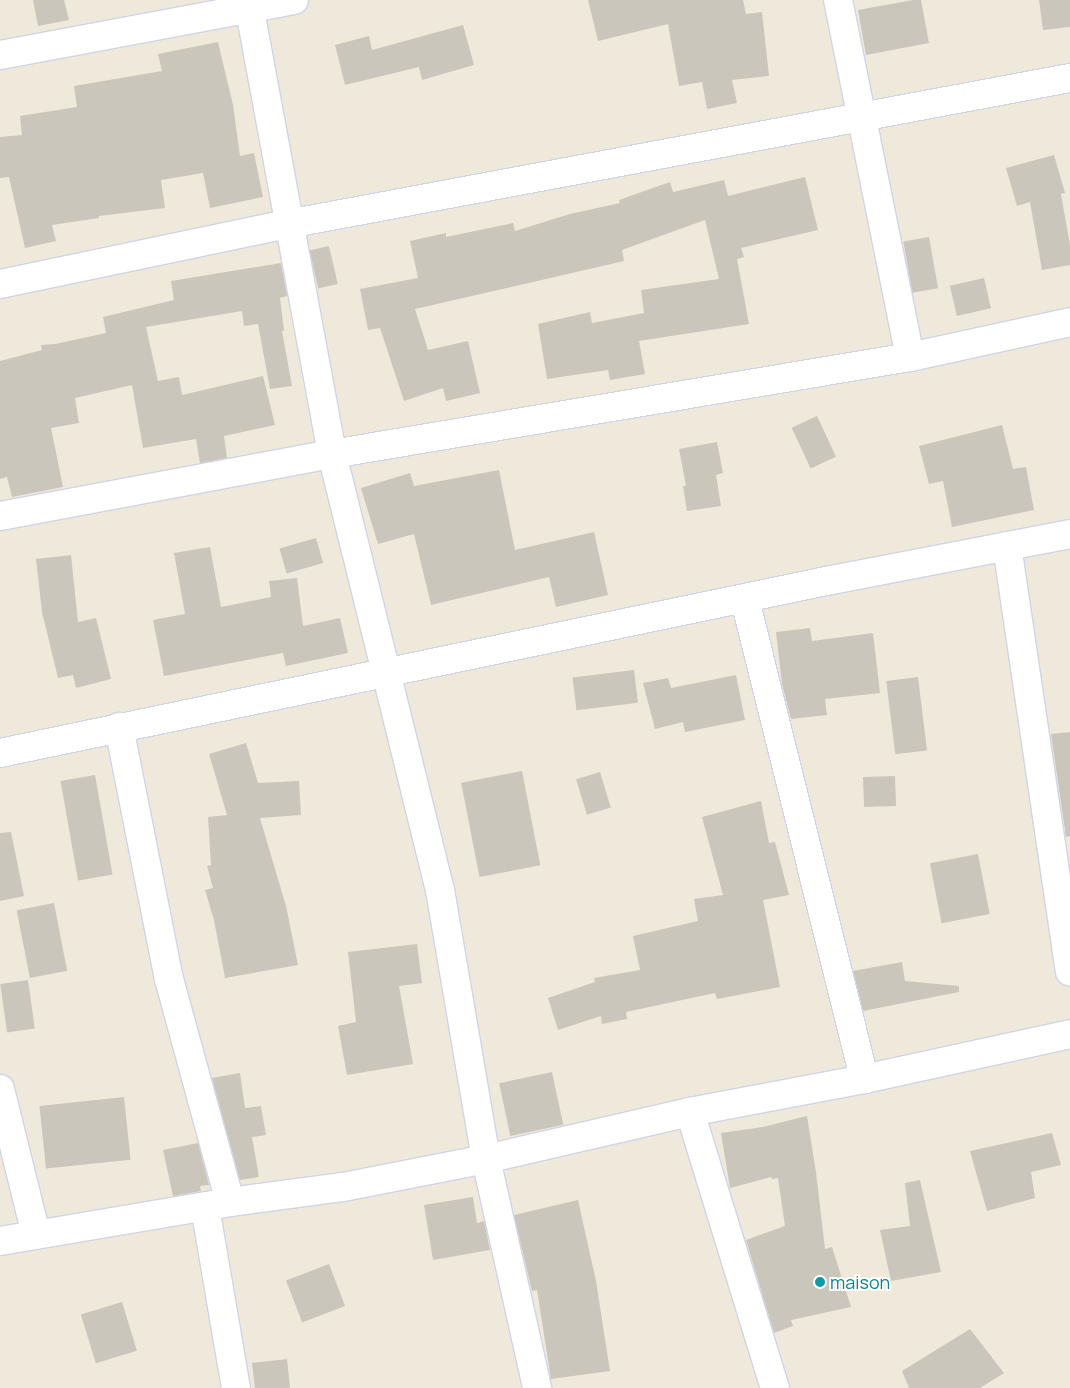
<!DOCTYPE html>
<html>
<head>
<meta charset="utf-8">
<style>
	body { margin:0 }
	#map { position:relative; width:1070px; height:1388px; overflow:hidden; background:#efe9dc; font-family:Manrope,sans-serif }
	div>[style] { position:absolute }
	.building>* { inset:0; background:#cac6bc; transform-origin:0 0 }
	.roads { filter:drop-shadow(1px 0 #d1d3e6) drop-shadow(-1px 0 #d1d3e6) drop-shadow(0 1px #d1d3e6) drop-shadow(0 -1px #d1d3e6) }
	.minor>* { height:28px; margin:-14px; padding:0 14px; transform-origin:14px; border-radius:14px; background:#fff }
	.dots>* { width:14px; height:14px; translate:-50% -50%; box-sizing:border-box; border:2px solid #fff; border-radius:50% }
	span { translate:-50% -50%; white-space:nowrap; text-align:center; line-height:1.15; -webkit-text-stroke:4px #fff; paint-order:stroke }
	.culture-label { font-size:18px; color:#0d838f }
	.left { translate:0 -50%; text-align:left }
</style>
</head>
<body>
<div id="map">
	<div class="building">
		<i style="clip-path:polygon(33px 0,64px 0,69px 20px,38px 26px)"></i>
		<i style="clip-path:polygon(588px 0,743px 0,746px 14px,762px 12px,769px 76px,732px 80px,737px 103px,707px 109px,702px 82px,679px 86px,668px 24px,598px 41px)"></i>
		<i style="clip-path:polygon(913px 0,921px 0,929px 43px,866px 55px,858px 10px)"></i>
		<i style="clip-path:polygon(1039px 0,1070px 0,1070px 27px,1043px 30px)"></i>
		<i style="clip-path:polygon(463px 25px,474px 65px,422px 80px,419px 67px,345px 85px,335px 45px,369px 36px,372px 50px)"></i>
		<i style="clip-path:polygon(218px 42px,233px 105px,240px 156px,254px 153px,263px 197px,210px 208px,203px 173px,161px 180px,165px 208px,99px 216px,99px 218px,52px 225px,56px 241px,25px 248px,9px 177px,0 178px,0 137px,22px 135px,20px 116px,77px 107px,74px 86px,162px 71px,158px 54px)"></i>
		<i style="clip-path:polygon(1054px 155px,1065px 193px,1061px 194px,1070px 245px,1070px 265px,1042px 270px,1030px 202px,1017px 206px,1006px 168px)"></i>
		<i style="clip-path:polygon(805px 177px,818px 230px,741px 248px,744px 257px,737px 259px,749px 324px,639px 341px,645px 374px,610px 380px,608px 370px,547px 379px,538px 324px,590px 312px,592px 323px,644px 313px,641px 290px,719px 279px,705px 220px,622px 250px,624px 261px,415px 309px,428px 350px,468px 341px,480px 393px,446px 401px,443px 388px,404px 401px,380px 328px,368px 330px,360px 289px,418px 278px,410px 241px,446px 233px,446px 237px,513px 223px,515px 231px,570px 214px,620px 203px,619px 200px,670px 182px,673px 192px,724px 180px,728px 196px)"></i>
		<i style="left:929px;top:237px;width:52px;height:26px;rotate:80deg"></i>
		<i style="left:329px;top:246px;width:39px;height:20px;rotate:77deg"></i>
		<i style="clip-path:polygon(281px 263px,287px 296px,280px 298px,284px 331px,282px 331px,292px 386px,270px 389px,258px 324px,244px 326px,242px 311px,146px 327px,158px 381px,179px 377px,182px 395px,263px 376px,275px 425px,224px 436px,227px 458px,200px 463px,196px 439px,143px 448px,132px 385px,75px 398px,79px 423px,51px 428px,63px 487px,12px 497px,7px 477px,0 479px,0 361px,42px 350px,41px 345px,55px 344px,106px 333px,103px 317px,174px 300px,171px 281px)"></i>
		<i style="left:984px;top:278px;width:31px;height:35px;rotate:77deg"></i>
		<i style="left:817px;top:416px;width:45px;height:28px;rotate:65deg"></i>
		<i style="clip-path:polygon(1002px 425px,1013px 469px,1026px 467px,1034px 510px,952px 527px,943px 481px,929px 484px,919px 446px)"></i>
		<i style="clip-path:polygon(717px 442px,723px 473px,716px 475px,721px 506px,687px 511px,683px 486px,686px 486px,679px 449px)"></i>
		<i style="clip-path:polygon(499px 470px,515px 550px,594px 532px,608px 595px,556px 607px,549px 577px,431px 605px,414px 534px,378px 544px,361px 488px,410px 473px,414px 486px)"></i>
		<i style="left:316px;top:538px;width:26px;height:38px;rotate:74deg"></i>
		<i style="clip-path:polygon(210px 547px,221px 607px,271px 597px,269px 581px,297px 578px,303px 626px,340px 618px,348px 653px,286px 666px,283px 653px,164px 676px,153px 620px,185px 614px,174px 553px)"></i>
		<i style="clip-path:polygon(71px 555px,78px 622px,96px 618px,111px 679px,76px 688px,73px 675px,58px 678px,42px 612px,36px 559px)"></i>
		<i style="clip-path:polygon(810px 628px,812px 641px,873px 633px,880px 693px,825px 699px,827px 715px,791px 719px,782px 684px,776px 632px)"></i>
		<i style="left:634px;top:670px;width:33px;height:62px;rotate:83deg"></i>
		<i style="clip-path:polygon(736px 675px,745px 720px,685px 732px,683px 722px,655px 729px,643px 683px,668px 678px,671px 688px)"></i>
		<i style="left:918px;top:677px;width:74px;height:32px;rotate:83deg"></i>
		<i style="clip-path:polygon(1070px 732px,1070px 836px,1066px 837px,1051px 734px)"></i>
		<i style="clip-path:polygon(246px 743px,258px 783px,299px 781px,301px 815px,260px 818px,286px 906px,298px 965px,225px 978px,214px 920px,205px 890px,213px 888px,207px 866px,211px 865px,208px 817px,227px 815px,209px 754px)"></i>
		<i style="left:522px;top:771px;width:96px;height:62px;rotate:79deg"></i>
		<i style="left:600px;top:772px;width:37px;height:25px;rotate:73deg"></i>
		<i style="left:95px;top:775px;width:101px;height:35px;rotate:80deg"></i>
		<i style="left:895px;top:776px;width:30px;height:32px;rotate:88deg"></i>
		<i style="clip-path:polygon(761px 801px,769px 843px,775px 842px,789px 895px,763px 900px,780px 987px,717px 999px,715px 993px,626px 1012px,627px 1019px,602px 1024px,601px 1016px,558px 1030px,548px 998px,595px 982px,594px 978px,640px 970px,633px 936px,698px 921px,694px 899px,723px 895px,702px 817px)"></i>
		<i style="clip-path:polygon(11px 832px,24px 896px,0 901px,0 833px)"></i>
		<i style="left:978px;top:854px;width:61px;height:49px;rotate:79deg"></i>
		<i style="left:54px;top:903px;width:69px;height:38px;rotate:79deg"></i>
		<i style="clip-path:polygon(417px 944px,422px 983px,399px 986px,413px 1064px,347px 1075px,338px 1026px,356px 1022px,348px 952px)"></i>
		<i style="clip-path:polygon(902px 962px,905px 981px,959px 986px,959px 992px,863px 1011px,853px 971px)"></i>
		<i style="left:28px;top:980px;width:49px;height:28px;rotate:82deg"></i>
		<i style="left:552px;top:1072px;width:54px;height:54px;rotate:78deg"></i>
		<i style="clip-path:polygon(240px 1073px,245px 1108px,261px 1106px,266px 1135px,252px 1137px,259px 1177px,240px 1180px,212px 1078px)"></i>
		<i style="left:124px;top:1097px;width:63px;height:85px;rotate:84deg"></i>
		<i style="clip-path:polygon(807px 1116px,816px 1172px,825px 1249px,832px 1247px,851px 1307px,791px 1320px,793px 1326px,774px 1333px,746px 1240px,785px 1226px,778px 1178px,772px 1179px,771px 1177px,730px 1188px,721px 1133px,763px 1127px)"></i>
		<i style="clip-path:polygon(1052px 1133px,1061px 1165px,1031px 1172px,1035px 1198px,987px 1211px,970px 1151px)"></i>
		<i style="clip-path:polygon(198px 1143px,209px 1185px,200px 1186px,201px 1191px,173px 1196px,163px 1150px)"></i>
		<i style="clip-path:polygon(920px 1180px,941px 1272px,891px 1281px,880px 1230px,910px 1226px,905px 1183px)"></i>
		<i style="clip-path:polygon(473px 1197px,477px 1223px,484px 1221px,490px 1250px,433px 1260px,424px 1205px)"></i>
		<i style="clip-path:polygon(578px 1200px,596px 1281px,610px 1371px,551px 1379px,537px 1290px,532px 1291px,514px 1215px)"></i>
		<i style="left:329px;top:1264px;width:45px;height:46px;rotate:69deg"></i>
		<i style="left:122px;top:1302px;width:51px;height:43px;rotate:73deg"></i>
		<i style="clip-path:polygon(970px 1329px,1004px 1373px,980px 1388px,909px 1388px,902px 1371px)"></i>
		<i style="clip-path:polygon(287px 1359px,290px 1388px,255px 1388px,252px 1363px)"></i>
	</div>
	<div class="roads">
		<div class="minor">
			<i style="left:248px;top:0;width:462px;rotate:79.5deg"></i>
			<i style="left:332px;top:454px;width:449px;rotate:76.1deg"></i>
			<i style="left:440px;top:890px;width:273px;rotate:80.3deg"></i>
			<i style="left:486px;top:1159px;width:235px;rotate:77.4deg"></i>
			<i style="left:838px;top:0;width:364px;rotate:78.6deg"></i>
			<i style="left:0;top:55px;width:299px;rotate:-10.6deg"></i>
			<i style="left:0;top:284px;width:294px;rotate:-11.8deg"></i>
			<i style="left:288px;top:224px;width:796px;rotate:-10.58deg"></i>
			<i style="left:0;top:516px;width:338px;rotate:-10.6deg"></i>
			<i style="left:332px;top:454px;width:586px;rotate:-9.53deg"></i>
			<i style="left:910px;top:357px;width:164px;rotate:-12.3deg"></i>
			<i style="left:1007px;top:546px;width:430px;rotate:81.6deg"></i>
			<i style="left:745px;top:600px;width:494px;rotate:76deg"></i>
			<i style="left:119px;top:727px;width:257px;rotate:78.8deg"></i>
			<i style="left:169px;top:979px;width:231px;rotate:74.7deg"></i>
			<i style="left:0;top:753px;width:849px;rotate:-11.76deg"></i>
			<i style="left:831px;top:580px;width:243px;rotate:-10.9deg"></i>
			<i style="left:0;top:1089px;width:150px;rotate:76.1deg"></i>
			<i style="left:690px;top:1112px;width:289px;rotate:72.9deg"></i>
			<i style="left:205px;top:1207px;width:184px;rotate:80.3deg"></i>
			<i style="left:0;top:1241px;width:233px;rotate:-9.6deg"></i>
			<i style="left:230px;top:1202px;width:114px;rotate:-7.6deg"></i>
			<i style="left:343px;top:1187px;width:146px;rotate:-11.1deg"></i>
			<i style="left:486px;top:1159px;width:209px;rotate:-13deg"></i>
			<i style="left:690px;top:1112px;width:177px;rotate:-10.7deg"></i>
			<i style="left:864px;top:1079px;width:211px;rotate:-12.3deg"></i>
		</div>
	</div>
	<div class="dots">
		<i style="left:820px;top:1282px;background:#0f9aa8"></i>
	</div>
	<div class="culture-label">
		<span class="left" style="left:830px;top:1282px">maison</span>
	</div>
</div>
</body>
</html>
